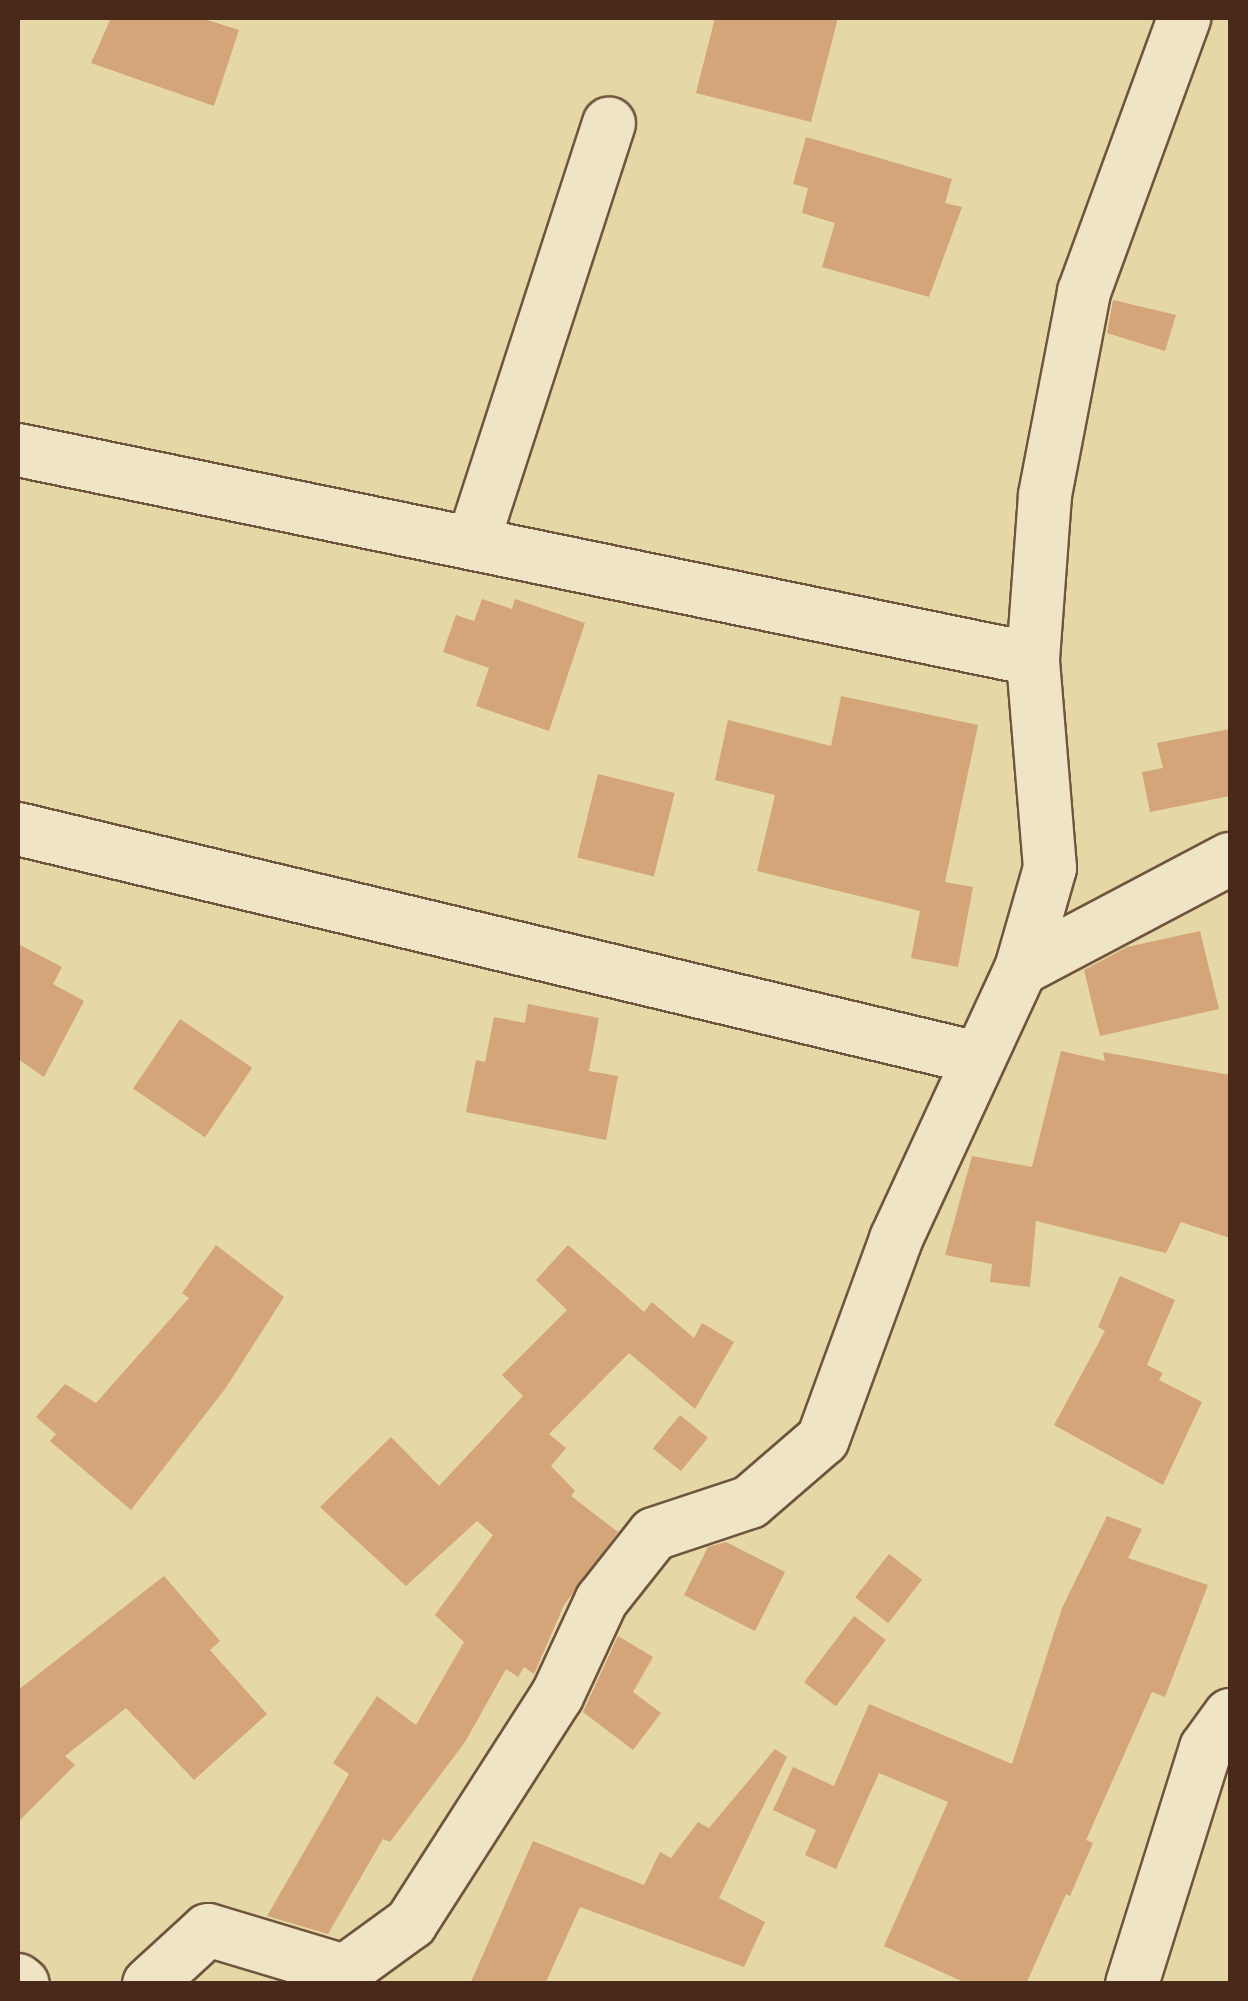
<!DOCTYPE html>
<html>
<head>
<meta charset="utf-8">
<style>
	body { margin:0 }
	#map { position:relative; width:1248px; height:2001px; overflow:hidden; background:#e6d7a7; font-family:"IM FELL Great Primer",serif }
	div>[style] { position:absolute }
	.building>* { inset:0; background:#d3a578; transform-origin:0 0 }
	.roads { filter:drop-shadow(2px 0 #70543d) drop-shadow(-2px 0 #70543d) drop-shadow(0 2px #70543d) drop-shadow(0 -2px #70543d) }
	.minor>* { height:52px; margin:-26px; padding:0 26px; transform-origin:26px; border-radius:26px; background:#efe5c6 }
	span { translate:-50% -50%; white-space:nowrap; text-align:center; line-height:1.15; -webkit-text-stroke:8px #efe5c6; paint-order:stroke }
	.frame { position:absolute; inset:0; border:20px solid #48291a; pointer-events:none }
</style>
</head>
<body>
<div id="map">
	<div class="building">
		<i style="clip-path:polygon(111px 18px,201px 18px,239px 30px,214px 106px,91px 63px)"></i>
		<i style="clip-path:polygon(715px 18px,838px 18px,811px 122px,696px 93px)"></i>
		<i style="clip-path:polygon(806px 137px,952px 179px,945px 203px,962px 207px,929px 297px,822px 267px,835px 223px,802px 213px,808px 188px,793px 184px)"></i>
		<i style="clip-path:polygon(1113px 300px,1176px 315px,1165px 351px,1107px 333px)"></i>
		<i style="clip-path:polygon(482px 599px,512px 609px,515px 599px,585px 623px,549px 731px,476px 706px,489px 668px,443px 652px,456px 615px,474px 621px)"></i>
		<i style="clip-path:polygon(841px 696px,978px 725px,945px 882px,973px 887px,958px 967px,911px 958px,920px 911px,757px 871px,775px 795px,715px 780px,728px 720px,831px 746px)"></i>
		<i style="clip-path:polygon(1230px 729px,1230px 796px,1150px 812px,1142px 772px,1163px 768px,1157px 743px)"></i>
		<i style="left:598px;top:774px;width:79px;height:86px;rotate:14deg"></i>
		<i style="clip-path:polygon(1200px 931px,1219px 1009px,1100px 1036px,1084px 970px,1127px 947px)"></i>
		<i style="clip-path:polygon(18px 944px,62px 967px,53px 984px,84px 1001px,44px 1077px,18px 1059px)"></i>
		<i style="clip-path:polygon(528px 1004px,599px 1018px,589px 1071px,618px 1076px,606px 1140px,466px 1112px,476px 1060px,485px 1062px,494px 1017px,525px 1023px)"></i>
		<i style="left:180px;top:1019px;width:87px;height:84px;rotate:34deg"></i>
		<i style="clip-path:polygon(1061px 1051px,1105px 1061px,1103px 1052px,1230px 1075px,1230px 1238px,1181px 1222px,1166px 1253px,1036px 1221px,1030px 1287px,990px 1282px,992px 1264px,945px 1255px,972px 1156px,1032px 1167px)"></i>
		<i style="clip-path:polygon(216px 1245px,284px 1297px,225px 1389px,131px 1510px,50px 1441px,56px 1434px,36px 1417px,65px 1384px,96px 1403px,189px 1298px,182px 1293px)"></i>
		<i style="clip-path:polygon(568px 1245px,644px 1312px,652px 1302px,694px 1338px,702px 1323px,734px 1342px,695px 1409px,629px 1353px,549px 1434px,566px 1448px,551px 1466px,575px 1491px,571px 1496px,618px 1532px,564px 1605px,534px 1674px,524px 1667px,518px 1677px,506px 1669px,465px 1742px,390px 1842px,383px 1839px,328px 1934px,267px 1916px,349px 1774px,333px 1763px,377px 1696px,416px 1725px,464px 1642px,435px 1615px,493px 1535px,477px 1521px,406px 1586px,320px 1507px,391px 1437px,439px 1486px,523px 1396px,502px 1375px,567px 1310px,536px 1280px)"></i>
		<i style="clip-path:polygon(1120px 1276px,1175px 1300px,1147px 1365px,1163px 1373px,1159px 1380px,1202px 1402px,1163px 1485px,1054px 1425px,1105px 1331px,1098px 1327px)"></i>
		<i style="left:680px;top:1415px;width:36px;height:43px;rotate:39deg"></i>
		<i style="clip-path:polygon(1107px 1516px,1142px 1529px,1128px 1558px,1208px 1585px,1165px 1697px,1152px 1692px,1086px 1840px,1093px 1843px,1070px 1896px,1066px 1894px,1026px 1984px,968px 1984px,884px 1946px,948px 1802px,879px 1773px,836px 1869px,805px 1855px,816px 1830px,773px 1810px,793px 1767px,834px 1786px,869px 1704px,1012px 1764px,1062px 1608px)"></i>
		<i style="clip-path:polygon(726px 1542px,785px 1572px,755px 1631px,684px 1595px,708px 1547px)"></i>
		<i style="left:889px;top:1554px;width:42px;height:55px;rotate:38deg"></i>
		<i style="clip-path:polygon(164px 1576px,220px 1641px,210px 1650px,267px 1714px,194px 1780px,126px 1708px,65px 1756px,75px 1765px,18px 1822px,18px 1690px)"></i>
		<i style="left:854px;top:1616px;width:40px;height:83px;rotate:37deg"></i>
		<i style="clip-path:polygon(618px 1636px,653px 1657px,633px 1692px,661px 1713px,633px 1750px,583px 1712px)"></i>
		<i style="clip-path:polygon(775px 1749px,787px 1757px,719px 1898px,765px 1922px,744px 1967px,580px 1907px,545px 1984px,470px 1984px,533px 1841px,644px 1885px,660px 1852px,671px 1858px,698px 1822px,709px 1828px)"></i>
	</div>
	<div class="roads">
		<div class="minor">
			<i style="left:18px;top:450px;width:1036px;rotate:11.64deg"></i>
			<i style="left:473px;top:542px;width:440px;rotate:-72deg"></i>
			<i style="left:18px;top:829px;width:986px;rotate:13.43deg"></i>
			<i style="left:1021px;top:969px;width:236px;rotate:-27.8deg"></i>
			<i style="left:18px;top:1980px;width:6px;rotate:39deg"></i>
			<i style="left:149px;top:1984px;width:80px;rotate:-42.5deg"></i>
			<i style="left:208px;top:1930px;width:143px;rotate:16.7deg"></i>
			<i style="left:345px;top:1971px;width:82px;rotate:-36deg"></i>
			<i style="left:411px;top:1923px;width:270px;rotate:-57.3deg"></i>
			<i style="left:557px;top:1696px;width:105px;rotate:-65.1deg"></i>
			<i style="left:601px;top:1601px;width:85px;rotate:-51.7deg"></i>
			<i style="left:654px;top:1534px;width:101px;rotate:-18.4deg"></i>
			<i style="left:750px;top:1502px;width:96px;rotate:-40.8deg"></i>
			<i style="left:823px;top:1439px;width:213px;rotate:-69.9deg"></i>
			<i style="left:896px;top:1239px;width:298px;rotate:-65.2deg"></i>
			<i style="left:1021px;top:969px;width:105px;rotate:-74deg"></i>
			<i style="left:1050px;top:868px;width:210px;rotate:-94.7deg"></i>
			<i style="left:1033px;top:659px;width:164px;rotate:-85.8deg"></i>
			<i style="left:1045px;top:495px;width:207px;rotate:-79.1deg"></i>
			<i style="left:1084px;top:292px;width:292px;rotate:-69.9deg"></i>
			<i style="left:1132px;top:1984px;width:247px;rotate:-72.6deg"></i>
			<i style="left:1206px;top:1748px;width:41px;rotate:-54deg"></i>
		</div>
	</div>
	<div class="frame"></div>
</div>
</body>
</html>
